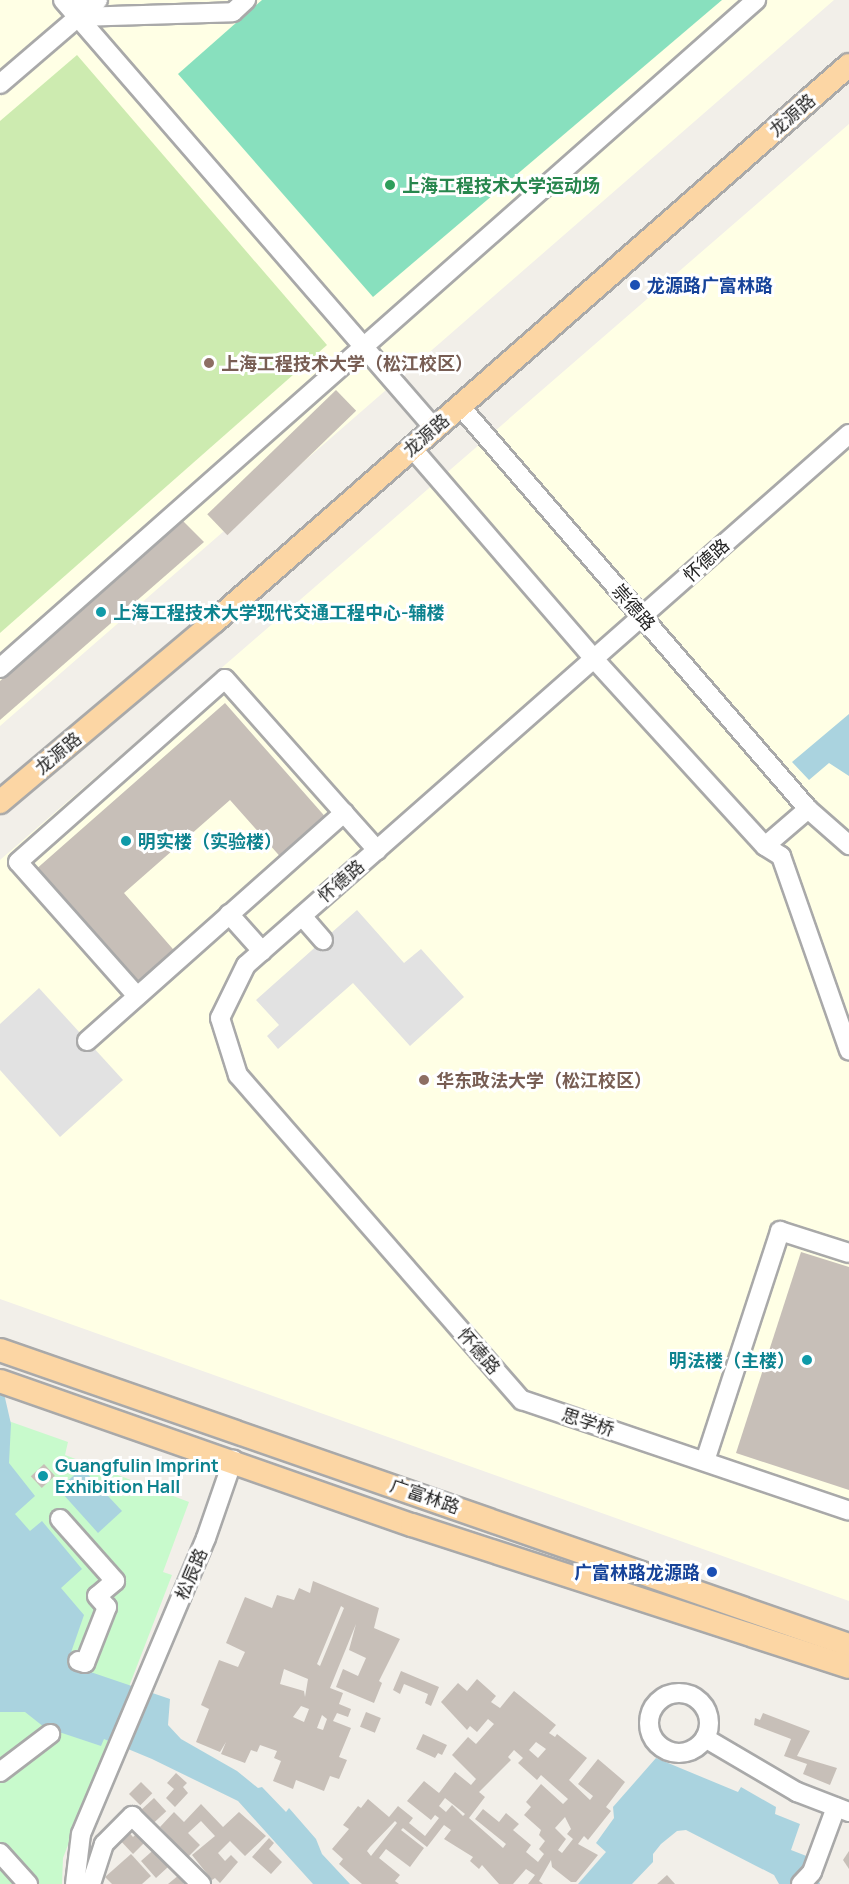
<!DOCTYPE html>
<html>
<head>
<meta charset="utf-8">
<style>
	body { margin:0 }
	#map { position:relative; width:849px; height:1884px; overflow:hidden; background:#f2efe9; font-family:Manrope,"Noto Sans SC",sans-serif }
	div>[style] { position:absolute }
	.education>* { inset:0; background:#ffffe5 }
	.grass>* { inset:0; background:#cdebb0 }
	.park>* { inset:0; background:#c8facc }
	.pitch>* { inset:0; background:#88e0be }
	.parking>* { inset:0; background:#e2e2e2 }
	.water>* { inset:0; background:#aad3df }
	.building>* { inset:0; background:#c7bfb8; transform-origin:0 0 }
	.roads { filter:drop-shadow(2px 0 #a9a9a9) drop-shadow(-2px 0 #a9a9a9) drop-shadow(0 2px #a9a9a9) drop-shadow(0 -2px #a9a9a9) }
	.minor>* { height:18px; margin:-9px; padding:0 9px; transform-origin:9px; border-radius:9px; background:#fff }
	.minor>.ring { margin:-9px; padding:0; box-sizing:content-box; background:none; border:18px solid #fff; border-radius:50% }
	.major>* { height:22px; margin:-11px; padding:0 11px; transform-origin:11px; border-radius:11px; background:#fcd6a4 }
	.dots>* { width:16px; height:16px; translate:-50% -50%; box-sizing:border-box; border:3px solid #fff; border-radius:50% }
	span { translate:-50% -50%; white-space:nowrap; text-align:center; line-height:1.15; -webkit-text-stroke:6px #fff; paint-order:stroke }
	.street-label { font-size:18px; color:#222 }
	.leisure-label { font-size:18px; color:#27864d; font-weight:700 }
	.left { translate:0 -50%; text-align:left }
	.transit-label { font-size:18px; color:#164399; font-weight:700 }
	.right { translate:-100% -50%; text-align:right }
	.education-label { font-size:18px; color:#785e54; font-weight:700 }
	.culture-label { font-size:18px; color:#0d838f; font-weight:700 }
</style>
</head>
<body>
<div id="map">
	<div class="education">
		<i style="clip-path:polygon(0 0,834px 0,0 726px)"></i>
		<i style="clip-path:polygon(849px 124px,849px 1601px,0 1299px,0 860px)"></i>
	</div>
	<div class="grass">
		<i style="clip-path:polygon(77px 55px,327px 345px,0 633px,0 121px)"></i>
	</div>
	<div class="park">
		<i style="clip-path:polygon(0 1418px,68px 1442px,65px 1455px,189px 1502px,163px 1572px,172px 1575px,63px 1858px,62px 1884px,0 1884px)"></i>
	</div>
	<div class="pitch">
		<i style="clip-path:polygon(262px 0,722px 0,373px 297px,178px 74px)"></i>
	</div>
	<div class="parking">
		<i style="clip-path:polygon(357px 910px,404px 963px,421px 949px,464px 997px,410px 1046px,353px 983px,278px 1049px,267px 1036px,279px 1025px,256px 1000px)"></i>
		<i style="clip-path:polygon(39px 988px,123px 1080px,60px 1137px,0 1070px,0 1024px)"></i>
	</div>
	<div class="water">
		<i style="clip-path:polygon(849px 714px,849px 776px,829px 763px,809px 780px,792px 762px)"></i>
		<i style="clip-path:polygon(0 1376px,11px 1424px,9px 1463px,35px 1496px,15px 1514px,30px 1531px,42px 1521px,82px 1569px,61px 1588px,84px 1615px,67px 1664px,170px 1699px,168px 1725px,181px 1739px,237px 1771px,258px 1788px,262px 1787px,286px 1812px,289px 1808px,316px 1839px,322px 1854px,350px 1884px,313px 1884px,238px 1801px,152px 1759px,104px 1739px,101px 1746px,44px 1727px,25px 1712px,0 1712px)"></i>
		<i style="clip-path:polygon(82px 1468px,122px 1511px,98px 1533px,62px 1493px,61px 1487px)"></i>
		<i style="clip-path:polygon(656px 1758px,738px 1792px,741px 1787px,776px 1807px,775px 1814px,800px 1824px,791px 1850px,809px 1857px,820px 1884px,779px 1884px,774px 1875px,686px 1830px,677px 1831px,661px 1844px,653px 1854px,653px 1862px,632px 1884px,578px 1884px,606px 1852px,596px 1843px,614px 1818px,613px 1807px)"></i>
	</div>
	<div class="building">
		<i style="left:336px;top:390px;width:29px;height:179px;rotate:46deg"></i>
		<i style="clip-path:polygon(181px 519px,204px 542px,0 720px,0 681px)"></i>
		<i style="clip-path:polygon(225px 703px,329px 821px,284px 861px,230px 800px,124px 893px,179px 956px,140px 990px,34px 871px)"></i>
		<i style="clip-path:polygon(801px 1252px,849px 1267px,849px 1490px,736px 1453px)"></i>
		<i style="left:44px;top:1464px;width:16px;height:18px;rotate:47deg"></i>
		<i style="clip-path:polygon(evenodd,313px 1581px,379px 1608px,374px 1628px,400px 1639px,379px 1681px,382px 1683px,374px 1703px,336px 1687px,343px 1669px,358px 1676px,366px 1658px,349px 1650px,356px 1624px,330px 1688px,343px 1693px,339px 1704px,351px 1709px,348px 1717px,337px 1713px,333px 1721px,351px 1728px,339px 1757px,347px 1760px,339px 1779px,330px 1776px,324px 1791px,296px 1780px,293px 1789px,273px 1781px,281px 1761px,274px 1758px,277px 1751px,260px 1745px,257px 1752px,251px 1750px,245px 1763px,221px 1754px,226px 1742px,220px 1752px,196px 1742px,209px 1709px,201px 1705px,219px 1660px,238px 1667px,245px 1652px,226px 1643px,245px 1597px,272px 1608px,277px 1595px,294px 1600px,299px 1588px,310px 1593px,313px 1581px,341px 1606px,344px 1608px,320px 1666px,317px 1664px,341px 1606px,313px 1581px,284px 1669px,308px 1679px,305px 1697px,304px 1691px,280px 1684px,284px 1669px,313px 1581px,301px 1706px,309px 1709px,304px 1722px,293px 1717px,301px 1706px,313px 1581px,322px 1715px,327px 1719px,323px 1730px,317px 1728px,322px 1715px)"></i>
		<i style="clip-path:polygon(401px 1671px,439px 1687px,431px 1706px,425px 1703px,428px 1694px,404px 1684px,400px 1694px,393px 1690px)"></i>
		<i style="clip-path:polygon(evenodd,477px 1679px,496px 1696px,491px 1702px,500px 1708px,514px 1691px,556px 1725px,549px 1733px,555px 1737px,557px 1734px,587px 1758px,569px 1780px,590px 1800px,593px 1796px,578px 1784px,598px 1759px,625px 1782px,606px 1807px,611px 1811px,588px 1840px,584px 1836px,578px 1844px,598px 1855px,576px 1882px,571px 1882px,552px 1867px,551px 1860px,539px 1881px,543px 1884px,528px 1884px,535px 1875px,526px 1869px,513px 1884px,499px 1884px,482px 1865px,479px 1869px,470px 1861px,473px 1857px,444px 1839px,451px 1830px,444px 1825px,427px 1847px,403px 1828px,401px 1830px,424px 1848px,410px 1867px,386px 1849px,379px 1858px,400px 1875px,395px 1881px,399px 1884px,362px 1884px,339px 1864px,343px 1859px,332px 1849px,349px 1829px,343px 1825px,358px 1806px,361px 1808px,368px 1799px,389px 1817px,398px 1806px,413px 1818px,409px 1823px,425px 1836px,439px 1818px,435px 1815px,431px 1820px,407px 1801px,424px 1781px,439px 1793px,455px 1772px,471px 1785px,476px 1779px,452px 1755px,468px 1737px,476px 1744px,494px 1724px,488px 1719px,477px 1732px,470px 1726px,467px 1730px,441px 1702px,458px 1683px,467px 1691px,477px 1679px,536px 1742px,546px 1749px,538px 1758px,529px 1750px,536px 1742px,477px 1679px,514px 1750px,523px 1758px,518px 1763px,537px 1780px,541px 1775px,568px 1799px,563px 1804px,541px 1784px,526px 1802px,531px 1807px,524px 1815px,541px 1830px,539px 1835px,545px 1841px,539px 1849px,544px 1854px,538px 1862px,526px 1852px,531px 1845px,513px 1830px,519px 1824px,506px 1813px,499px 1822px,483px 1809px,475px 1819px,506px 1844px,503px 1848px,469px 1818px,485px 1797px,479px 1792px,511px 1760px,508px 1757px,514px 1750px,477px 1679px,445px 1798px,465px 1814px,463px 1816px,452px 1805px,446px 1812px,439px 1806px,445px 1798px,477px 1679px,565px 1817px,571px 1829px,567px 1834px,573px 1839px,562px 1853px,558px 1850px,566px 1839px,555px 1828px,565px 1817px,477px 1679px,395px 1821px,397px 1823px,371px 1856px,367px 1851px,370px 1847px,395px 1821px)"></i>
		<i style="left:366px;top:1712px;width:16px;height:16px;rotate:22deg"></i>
		<i style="clip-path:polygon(763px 1713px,810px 1731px,797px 1756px,837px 1768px,830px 1785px,803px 1774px,807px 1764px,784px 1756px,791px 1739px,754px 1725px,755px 1718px,760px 1720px)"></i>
		<i style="clip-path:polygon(423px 1734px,447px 1745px,442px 1755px,438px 1753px,435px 1758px,416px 1749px)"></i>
		<i style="clip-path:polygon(176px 1773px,187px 1783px,183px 1787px,188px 1793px,175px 1807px,166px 1798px,174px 1789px,167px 1783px)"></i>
		<i style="left:141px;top:1782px;width:16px;height:17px;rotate:45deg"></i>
		<i style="left:154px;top:1798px;width:18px;height:21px;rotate:47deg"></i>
		<i style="clip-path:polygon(201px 1804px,223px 1827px,239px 1812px,266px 1836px,245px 1856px,230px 1841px,218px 1853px,225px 1861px,231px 1855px,238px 1862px,220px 1883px,215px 1878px,212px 1880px,192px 1855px,215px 1836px,201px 1821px,188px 1833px,200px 1845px,188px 1857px,160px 1827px,174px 1812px,184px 1822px)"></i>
		<i style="clip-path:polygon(126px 1829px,133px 1837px,138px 1832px,146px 1841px,133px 1854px,117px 1837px)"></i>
		<i style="clip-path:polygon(269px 1838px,274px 1843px,269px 1849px,282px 1862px,271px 1874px,252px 1857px)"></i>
		<i style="clip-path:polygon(159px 1845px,170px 1857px,164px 1862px,168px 1867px,156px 1878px,141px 1861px)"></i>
		<i style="clip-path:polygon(849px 1851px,849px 1869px,843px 1860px)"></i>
		<i style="clip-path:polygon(131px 1854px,151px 1876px,142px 1884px,112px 1884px,105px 1877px)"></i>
		<i style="clip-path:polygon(179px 1875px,184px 1884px,168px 1884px)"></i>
		<i style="clip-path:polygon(667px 1875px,675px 1884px,657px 1884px)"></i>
	</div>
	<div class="roads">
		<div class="minor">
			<i style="left:63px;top:0;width:566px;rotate:49.08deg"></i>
			<i style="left:82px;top:0;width:17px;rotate:103deg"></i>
			<i style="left:78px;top:17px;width:155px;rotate:-1.8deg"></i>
			<i style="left:233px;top:12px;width:18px;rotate:-43deg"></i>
			<i style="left:0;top:84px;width:129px;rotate:-40.6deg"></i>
			<i style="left:460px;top:406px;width:532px;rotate:49.19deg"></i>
			<i style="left:808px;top:809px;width:55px;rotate:41.3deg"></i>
			<i style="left:849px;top:434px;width:803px;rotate:138.63deg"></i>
			<i style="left:246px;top:965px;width:59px;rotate:116.1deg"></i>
			<i style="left:220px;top:1018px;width:60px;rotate:72.5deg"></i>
			<i style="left:238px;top:1075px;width:432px;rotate:48.9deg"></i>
			<i style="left:522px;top:1400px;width:345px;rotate:18.7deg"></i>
			<i style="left:412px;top:448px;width:280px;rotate:49.2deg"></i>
			<i style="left:595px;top:660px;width:252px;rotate:47.6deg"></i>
			<i style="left:765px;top:846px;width:19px;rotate:32deg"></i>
			<i style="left:781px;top:856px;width:206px;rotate:70.7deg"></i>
			<i style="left:0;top:668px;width:1009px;rotate:-41.46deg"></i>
			<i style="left:765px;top:846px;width:57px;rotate:-40.7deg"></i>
			<i style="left:229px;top:914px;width:50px;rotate:48.3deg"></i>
			<i style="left:302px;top:916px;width:32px;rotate:49deg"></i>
			<i style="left:137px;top:996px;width:179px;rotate:-131.6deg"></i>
			<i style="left:18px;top:862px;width:276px;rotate:-41.5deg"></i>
			<i style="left:225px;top:679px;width:179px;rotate:48.4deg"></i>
			<i style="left:87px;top:1041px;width:344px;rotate:-41.6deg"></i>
			<i style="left:344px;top:813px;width:50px;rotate:48.3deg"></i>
			<i style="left:705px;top:1461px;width:242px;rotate:-71.9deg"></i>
			<i style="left:780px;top:1231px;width:72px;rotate:17.7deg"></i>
			<i style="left:60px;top:1519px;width:83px;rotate:48.4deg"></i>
			<i style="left:115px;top:1581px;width:23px;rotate:140deg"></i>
			<i style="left:97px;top:1596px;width:15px;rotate:48deg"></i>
			<i style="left:107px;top:1607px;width:60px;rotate:111.4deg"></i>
			<i style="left:85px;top:1663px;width:7px;rotate:-164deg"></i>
			<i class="ring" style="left:649px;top:1693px;width:42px;height:42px"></i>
			<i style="left:705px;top:1738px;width:107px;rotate:30.4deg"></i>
			<i style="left:797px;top:1792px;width:56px;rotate:21deg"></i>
			<i style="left:0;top:1772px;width:63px;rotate:-37.2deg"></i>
			<i style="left:0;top:1853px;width:42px;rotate:47.9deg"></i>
			<i style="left:75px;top:1884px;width:50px;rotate:-83.2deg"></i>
			<i style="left:81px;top:1834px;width:321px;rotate:-67.1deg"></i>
			<i style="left:206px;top:1538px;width:83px;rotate:-70.9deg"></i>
			<i style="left:91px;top:1884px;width:42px;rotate:-72deg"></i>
			<i style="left:104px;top:1844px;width:40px;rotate:-45deg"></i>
			<i style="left:132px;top:1816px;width:97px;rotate:44.6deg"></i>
			<i style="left:801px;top:1884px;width:16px;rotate:-47deg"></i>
			<i style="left:812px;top:1872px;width:69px;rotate:-69.7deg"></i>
		</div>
		<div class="major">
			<i style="left:0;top:802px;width:281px;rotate:-40.1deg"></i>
			<i style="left:215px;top:621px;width:843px;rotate:-41.25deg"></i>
			<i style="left:0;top:1350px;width:899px;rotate:19.16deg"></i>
			<i style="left:0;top:1381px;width:436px;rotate:19.3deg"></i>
			<i style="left:412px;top:1525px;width:459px;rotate:18deg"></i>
		</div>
	</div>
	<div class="dots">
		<i style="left:390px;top:185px;background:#2e9e5b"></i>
		<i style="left:635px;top:285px;background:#1a4fb4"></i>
		<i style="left:209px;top:363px;background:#8d6e63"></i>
		<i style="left:101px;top:612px;background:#0f9aa8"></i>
		<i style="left:126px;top:841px;background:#0f9aa8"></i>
		<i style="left:424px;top:1080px;background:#8d6e63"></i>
		<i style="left:807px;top:1360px;background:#0f9aa8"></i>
		<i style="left:43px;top:1476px;background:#0f9aa8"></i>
		<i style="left:712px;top:1572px;background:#1a4fb4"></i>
	</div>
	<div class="street-label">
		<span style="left:792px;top:115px;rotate:-41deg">龙源路</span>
		<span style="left:426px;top:435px;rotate:-41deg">龙源路</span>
		<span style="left:706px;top:560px;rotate:-42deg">怀德路</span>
		<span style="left:634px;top:607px;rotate:49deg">崇德路</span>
		<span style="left:58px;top:753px;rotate:-40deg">龙源路</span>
		<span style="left:341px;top:881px;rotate:-41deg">怀德路</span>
		<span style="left:479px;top:1351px;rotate:49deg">怀德路</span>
		<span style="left:588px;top:1422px;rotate:18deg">思学桥</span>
		<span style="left:425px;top:1496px;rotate:19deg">广富林路</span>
		<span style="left:191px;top:1574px;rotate:-67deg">松辰路</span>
	</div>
	<div class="leisure-label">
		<span class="left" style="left:402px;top:185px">上海工程技术大学运动场</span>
	</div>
	<div class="transit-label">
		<span class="left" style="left:647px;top:285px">龙源路广富林路</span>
		<span class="right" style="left:700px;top:1572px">广富林路龙源路</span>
	</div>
	<div class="education-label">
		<span class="left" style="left:221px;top:363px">上海工程技术大学（松江校区）</span>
		<span class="left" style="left:436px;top:1080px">华东政法大学（松江校区）</span>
	</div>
	<div class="culture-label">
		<span class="left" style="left:113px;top:612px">上海工程技术大学现代交通工程中心-辅楼</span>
		<span class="left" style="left:138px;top:841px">明实楼（实验楼）</span>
		<span class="right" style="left:795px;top:1360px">明法楼（主楼）</span>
		<span class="left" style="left:55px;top:1476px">Guangfulin Imprint<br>Exhibition Hall</span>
	</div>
</div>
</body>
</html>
